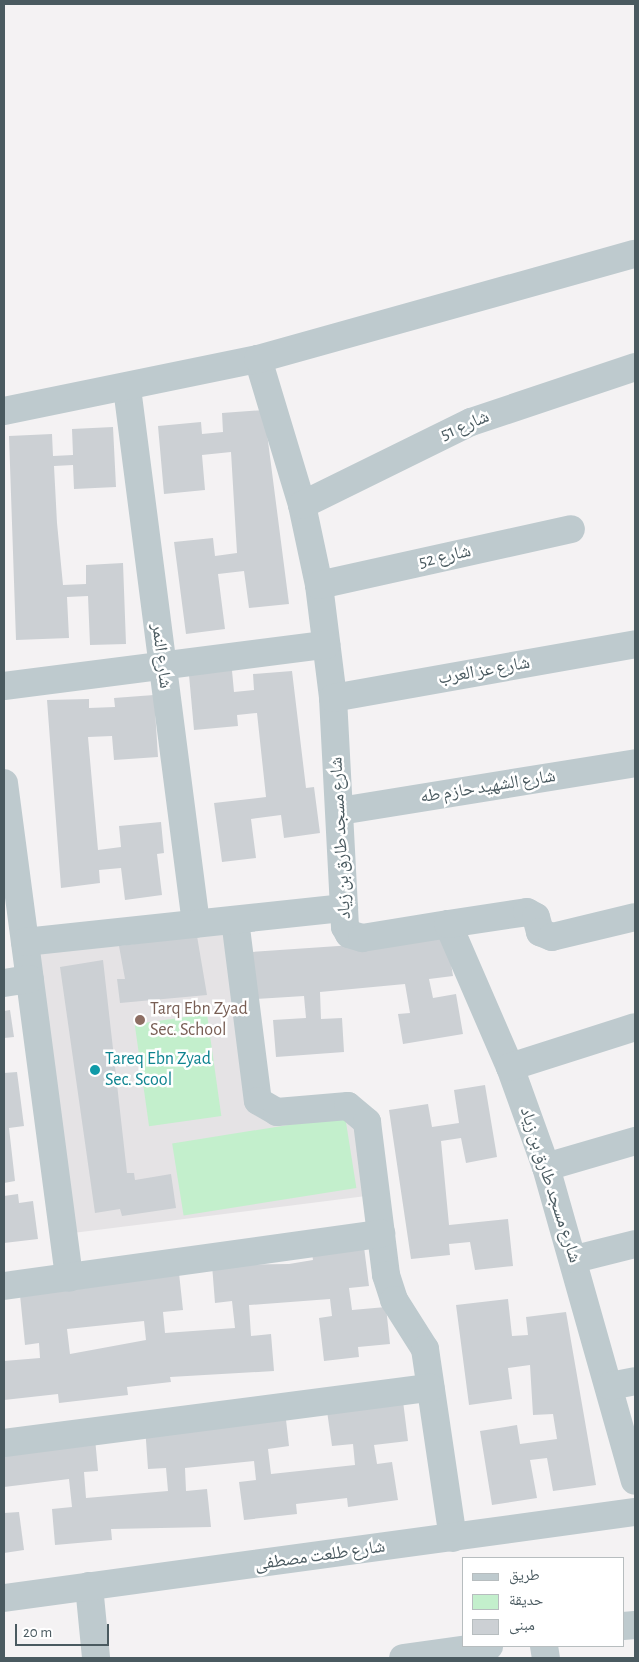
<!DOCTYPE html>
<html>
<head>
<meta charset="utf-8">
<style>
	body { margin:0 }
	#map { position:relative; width:639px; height:1662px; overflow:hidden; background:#f4f2f3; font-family:"Alegreya Sans","Noto Naskh Arabic",sans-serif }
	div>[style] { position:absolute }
	.education>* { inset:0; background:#e5e3e5 }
	.green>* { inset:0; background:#c3efcc; transform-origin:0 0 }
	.building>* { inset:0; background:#ccd0d4 }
	.minor>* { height:28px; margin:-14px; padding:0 14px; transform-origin:14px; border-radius:14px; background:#becace }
	.dots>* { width:14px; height:14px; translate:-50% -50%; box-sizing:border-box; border:2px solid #fff; border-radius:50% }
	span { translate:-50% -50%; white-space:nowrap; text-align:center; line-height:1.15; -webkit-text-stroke:5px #fff; paint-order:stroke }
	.street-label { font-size:18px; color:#4a5a60 }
	.education-label { font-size:18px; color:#785e54 }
	.left { translate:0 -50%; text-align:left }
	.culture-label { font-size:18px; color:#0d838f }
	.frame { position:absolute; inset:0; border:5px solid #4a5a60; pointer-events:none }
	.legend { position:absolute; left:462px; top:1557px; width:162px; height:90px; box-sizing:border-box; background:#fff; border:1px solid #b7bdbf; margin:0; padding:6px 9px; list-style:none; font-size:15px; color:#4a5a60 }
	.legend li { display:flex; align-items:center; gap:10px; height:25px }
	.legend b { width:25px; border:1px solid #b7bdbf }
	.scale { position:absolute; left:15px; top:1624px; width:94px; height:22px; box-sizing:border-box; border:2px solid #4a5a60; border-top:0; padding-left:6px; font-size:15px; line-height:18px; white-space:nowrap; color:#4a5a60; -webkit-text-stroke:4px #fff; paint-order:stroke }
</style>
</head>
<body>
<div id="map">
	<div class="education">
		<i style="clip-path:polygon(232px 922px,253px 1096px,349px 1110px,374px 1195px,65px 1234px,26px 944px)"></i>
	</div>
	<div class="green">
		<i style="left:207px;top:1014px;width:103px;height:73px;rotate:82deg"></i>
		<i style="left:345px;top:1116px;width:73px;height:175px;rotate:81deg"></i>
	</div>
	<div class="building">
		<i style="clip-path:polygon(264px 410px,289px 604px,249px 608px,244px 571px,218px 574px,225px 629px,186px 634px,174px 542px,213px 538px,215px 556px,237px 553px,231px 452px,202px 455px,205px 490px,164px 494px,158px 426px,201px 422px,202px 434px,223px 432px,222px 413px)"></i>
		<i style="clip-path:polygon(113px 427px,116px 487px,74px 489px,73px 465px,54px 466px,57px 523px,63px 585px,86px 584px,86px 565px,123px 563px,126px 644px,90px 645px,88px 596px,67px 597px,69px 638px,16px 640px,9px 436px,52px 434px,53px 456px,73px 455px,72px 429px)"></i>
		<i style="clip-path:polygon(231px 660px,234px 692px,254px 690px,253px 674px,292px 671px,306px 788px,314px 787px,320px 833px,284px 838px,281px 815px,251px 819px,256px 858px,222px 862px,214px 803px,266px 797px,257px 713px,237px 715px,238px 726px,194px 730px,188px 664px)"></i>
		<i style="clip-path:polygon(154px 695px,158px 757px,114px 760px,112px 736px,88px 737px,98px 850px,121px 847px,119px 826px,161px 822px,164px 853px,157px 854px,162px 895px,125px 900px,121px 868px,99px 870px,100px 883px,61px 888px,47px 700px,89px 699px,89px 708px,115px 707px,114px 698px)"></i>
		<i style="clip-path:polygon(446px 932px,453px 976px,429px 979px,433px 998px,456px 994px,463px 1034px,403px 1044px,398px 1014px,410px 1013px,405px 984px,320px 992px,321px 1019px,342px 1018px,344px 1052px,276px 1057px,273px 1020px,306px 1018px,304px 996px,256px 999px,252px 952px,353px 945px)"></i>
		<i style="clip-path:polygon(197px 936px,207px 995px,120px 1003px,117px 979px,125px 979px,119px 946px)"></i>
		<i style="clip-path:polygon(103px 960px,127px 1173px,134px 1173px,135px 1180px,171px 1174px,176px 1208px,122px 1216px,120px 1209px,95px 1213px,60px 967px)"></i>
		<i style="clip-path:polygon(10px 1010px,14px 1037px,4px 1038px,4px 1011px)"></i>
		<i style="clip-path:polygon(17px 1072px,24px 1126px,9px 1128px,15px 1181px,4px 1183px,4px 1073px)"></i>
		<i style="clip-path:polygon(485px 1085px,497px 1157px,466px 1163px,461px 1138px,441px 1141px,449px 1225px,508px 1219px,513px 1266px,475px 1270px,470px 1242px,449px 1244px,450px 1255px,411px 1259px,389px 1110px,428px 1104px,432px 1127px,459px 1123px,454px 1090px)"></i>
		<i style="clip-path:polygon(18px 1194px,19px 1203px,33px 1201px,38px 1239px,4px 1243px,4px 1196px)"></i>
		<i style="clip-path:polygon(evenodd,364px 1247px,369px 1286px,349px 1288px,352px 1310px,386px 1307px,390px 1344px,358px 1347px,359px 1357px,324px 1361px,319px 1318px,332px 1316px,330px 1299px,249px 1305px,251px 1336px,271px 1334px,274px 1371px,170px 1377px,171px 1382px,127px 1387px,128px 1395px,59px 1403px,58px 1394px,4px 1400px,4px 1361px,40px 1358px,39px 1343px,25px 1345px,20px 1295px,179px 1273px,183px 1310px,163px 1312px,165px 1333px,235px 1328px,232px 1301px,215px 1303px,212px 1265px,289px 1264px,313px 1260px,312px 1253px,364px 1247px,144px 1321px,146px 1340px,70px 1354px,67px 1329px,144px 1321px)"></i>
		<i style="clip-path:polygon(508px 1299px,512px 1336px,528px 1335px,526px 1317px,566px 1312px,596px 1485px,553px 1491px,547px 1458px,530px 1460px,537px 1498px,492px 1505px,480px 1431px,517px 1425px,520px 1444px,557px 1439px,553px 1414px,533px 1415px,530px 1365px,508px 1368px,512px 1399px,469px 1405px,456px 1305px)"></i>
		<i style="clip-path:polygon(403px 1401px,408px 1441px,374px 1445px,377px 1464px,392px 1462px,398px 1500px,348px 1507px,347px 1498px,296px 1504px,297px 1514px,244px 1520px,239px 1482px,256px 1480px,254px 1461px,185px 1468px,186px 1491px,207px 1489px,211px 1527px,111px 1529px,112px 1540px,55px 1545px,52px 1509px,72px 1507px,69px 1479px,4px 1487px,4px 1453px,95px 1438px,98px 1471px,84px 1472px,86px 1498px,168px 1491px,166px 1468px,148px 1469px,145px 1426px,285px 1411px,289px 1446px,268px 1449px,271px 1474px,355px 1465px,353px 1444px,332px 1446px,326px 1404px)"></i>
		<i style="clip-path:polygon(19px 1512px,24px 1550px,4px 1553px,4px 1513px)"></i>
	</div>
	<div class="minor">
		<i style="left:258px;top:359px;width:152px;rotate:73.2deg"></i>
		<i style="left:302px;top:505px;width:82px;rotate:78deg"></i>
		<i style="left:319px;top:585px;width:114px;rotate:82.9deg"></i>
		<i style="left:333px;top:698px;width:229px;rotate:87deg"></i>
		<i style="left:345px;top:927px;width:8px;rotate:60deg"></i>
		<i style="left:349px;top:934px;width:14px;rotate:17deg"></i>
		<i style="left:362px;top:938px;width:87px;rotate:-9.2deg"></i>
		<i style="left:448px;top:924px;width:156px;rotate:66.6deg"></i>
		<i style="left:510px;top:1067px;width:106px;rotate:70.2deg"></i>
		<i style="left:546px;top:1167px;width:326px;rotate:74.2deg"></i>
		<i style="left:127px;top:388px;width:540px;rotate:82.66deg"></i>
		<i style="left:4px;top:411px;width:259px;rotate:-11.6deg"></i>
		<i style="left:258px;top:359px;width:391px;rotate:-15.6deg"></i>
		<i style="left:302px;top:505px;width:188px;rotate:-26.2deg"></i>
		<i style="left:471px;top:422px;width:173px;rotate:-18.5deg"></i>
		<i style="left:319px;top:585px;width:258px;rotate:-12.5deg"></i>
		<i style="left:4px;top:686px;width:325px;rotate:-7.3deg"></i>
		<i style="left:333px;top:698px;width:307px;rotate:-10.1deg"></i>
		<i style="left:4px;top:783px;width:499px;rotate:82.5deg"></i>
		<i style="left:340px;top:811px;width:299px;rotate:-9.2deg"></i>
		<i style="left:235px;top:920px;width:182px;rotate:82.8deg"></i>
		<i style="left:258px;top:1101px;width:22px;rotate:30deg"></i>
		<i style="left:277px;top:1112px;width:71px;rotate:-4.8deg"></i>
		<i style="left:348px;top:1106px;width:25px;rotate:40deg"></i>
		<i style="left:367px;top:1122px;width:154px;rotate:82.9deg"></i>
		<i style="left:386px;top:1275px;width:26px;rotate:72deg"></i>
		<i style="left:394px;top:1300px;width:58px;rotate:57.7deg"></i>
		<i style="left:425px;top:1349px;width:191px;rotate:81.6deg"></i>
		<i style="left:448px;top:924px;width:80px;rotate:-8.6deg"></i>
		<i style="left:527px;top:912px;width:10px;rotate:29deg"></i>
		<i style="left:536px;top:917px;width:16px;rotate:75deg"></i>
		<i style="left:540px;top:932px;width:13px;rotate:23deg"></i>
		<i style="left:552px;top:937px;width:85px;rotate:-13.5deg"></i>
		<i style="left:25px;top:942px;width:321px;rotate:-6.1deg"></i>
		<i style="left:4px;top:983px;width:26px;rotate:-9deg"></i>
		<i style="left:510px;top:1067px;width:131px;rotate:-17.7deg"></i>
		<i style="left:546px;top:1167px;width:93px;rotate:-16.3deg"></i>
		<i style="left:575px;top:1259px;width:62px;rotate:-14deg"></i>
		<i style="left:4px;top:1286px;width:381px;rotate:-7.9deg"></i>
		<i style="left:610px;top:1386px;width:25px;rotate:-11deg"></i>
		<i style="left:4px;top:1443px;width:430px;rotate:-7.4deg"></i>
		<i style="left:89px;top:1586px;width:72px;rotate:84.4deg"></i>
		<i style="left:4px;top:1598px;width:637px;rotate:-7.76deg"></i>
		<i style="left:623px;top:1626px;width:12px;rotate:-5deg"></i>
		<i style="left:544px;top:1646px;width:12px;rotate:81deg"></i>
		<i style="left:403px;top:1658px;width:87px;rotate:-7.9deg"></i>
	</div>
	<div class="dots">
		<i style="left:140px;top:1020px;background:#8d6e63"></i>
		<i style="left:95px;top:1070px;background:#0f9aa8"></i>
	</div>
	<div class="street-label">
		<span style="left:465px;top:426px;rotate:-23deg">شارع 51</span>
		<span style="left:445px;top:557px;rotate:-13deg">شارع 52</span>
		<span style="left:161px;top:656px;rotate:83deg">شارع النمر</span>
		<span style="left:484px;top:671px;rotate:-10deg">شارع عز العرب</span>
		<span style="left:488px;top:787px;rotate:-9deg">شارع الشهيد حازم طه</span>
		<span style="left:341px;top:838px;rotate:-93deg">شارع مسجد طارق بن زياد</span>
		<span style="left:550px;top:1185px;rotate:72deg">شارع مسجد طارق بن زياد</span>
		<span style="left:320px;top:1556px;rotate:-8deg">شارع طلعت مصطفى</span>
	</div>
	<div class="education-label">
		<span class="left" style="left:150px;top:1020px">Tarq Ebn Zyad<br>Sec. School</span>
	</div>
	<div class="culture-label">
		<span class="left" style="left:105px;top:1070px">Tareq Ebn Zyad<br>Sec. Scool</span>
	</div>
	<div class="frame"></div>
	<ul class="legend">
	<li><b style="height:6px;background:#becace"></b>طريق</li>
	<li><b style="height:14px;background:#c3efcc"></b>حديقة</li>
	<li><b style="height:14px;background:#ccd0d4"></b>مبنى</li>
	</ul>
	<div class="scale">20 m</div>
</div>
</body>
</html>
